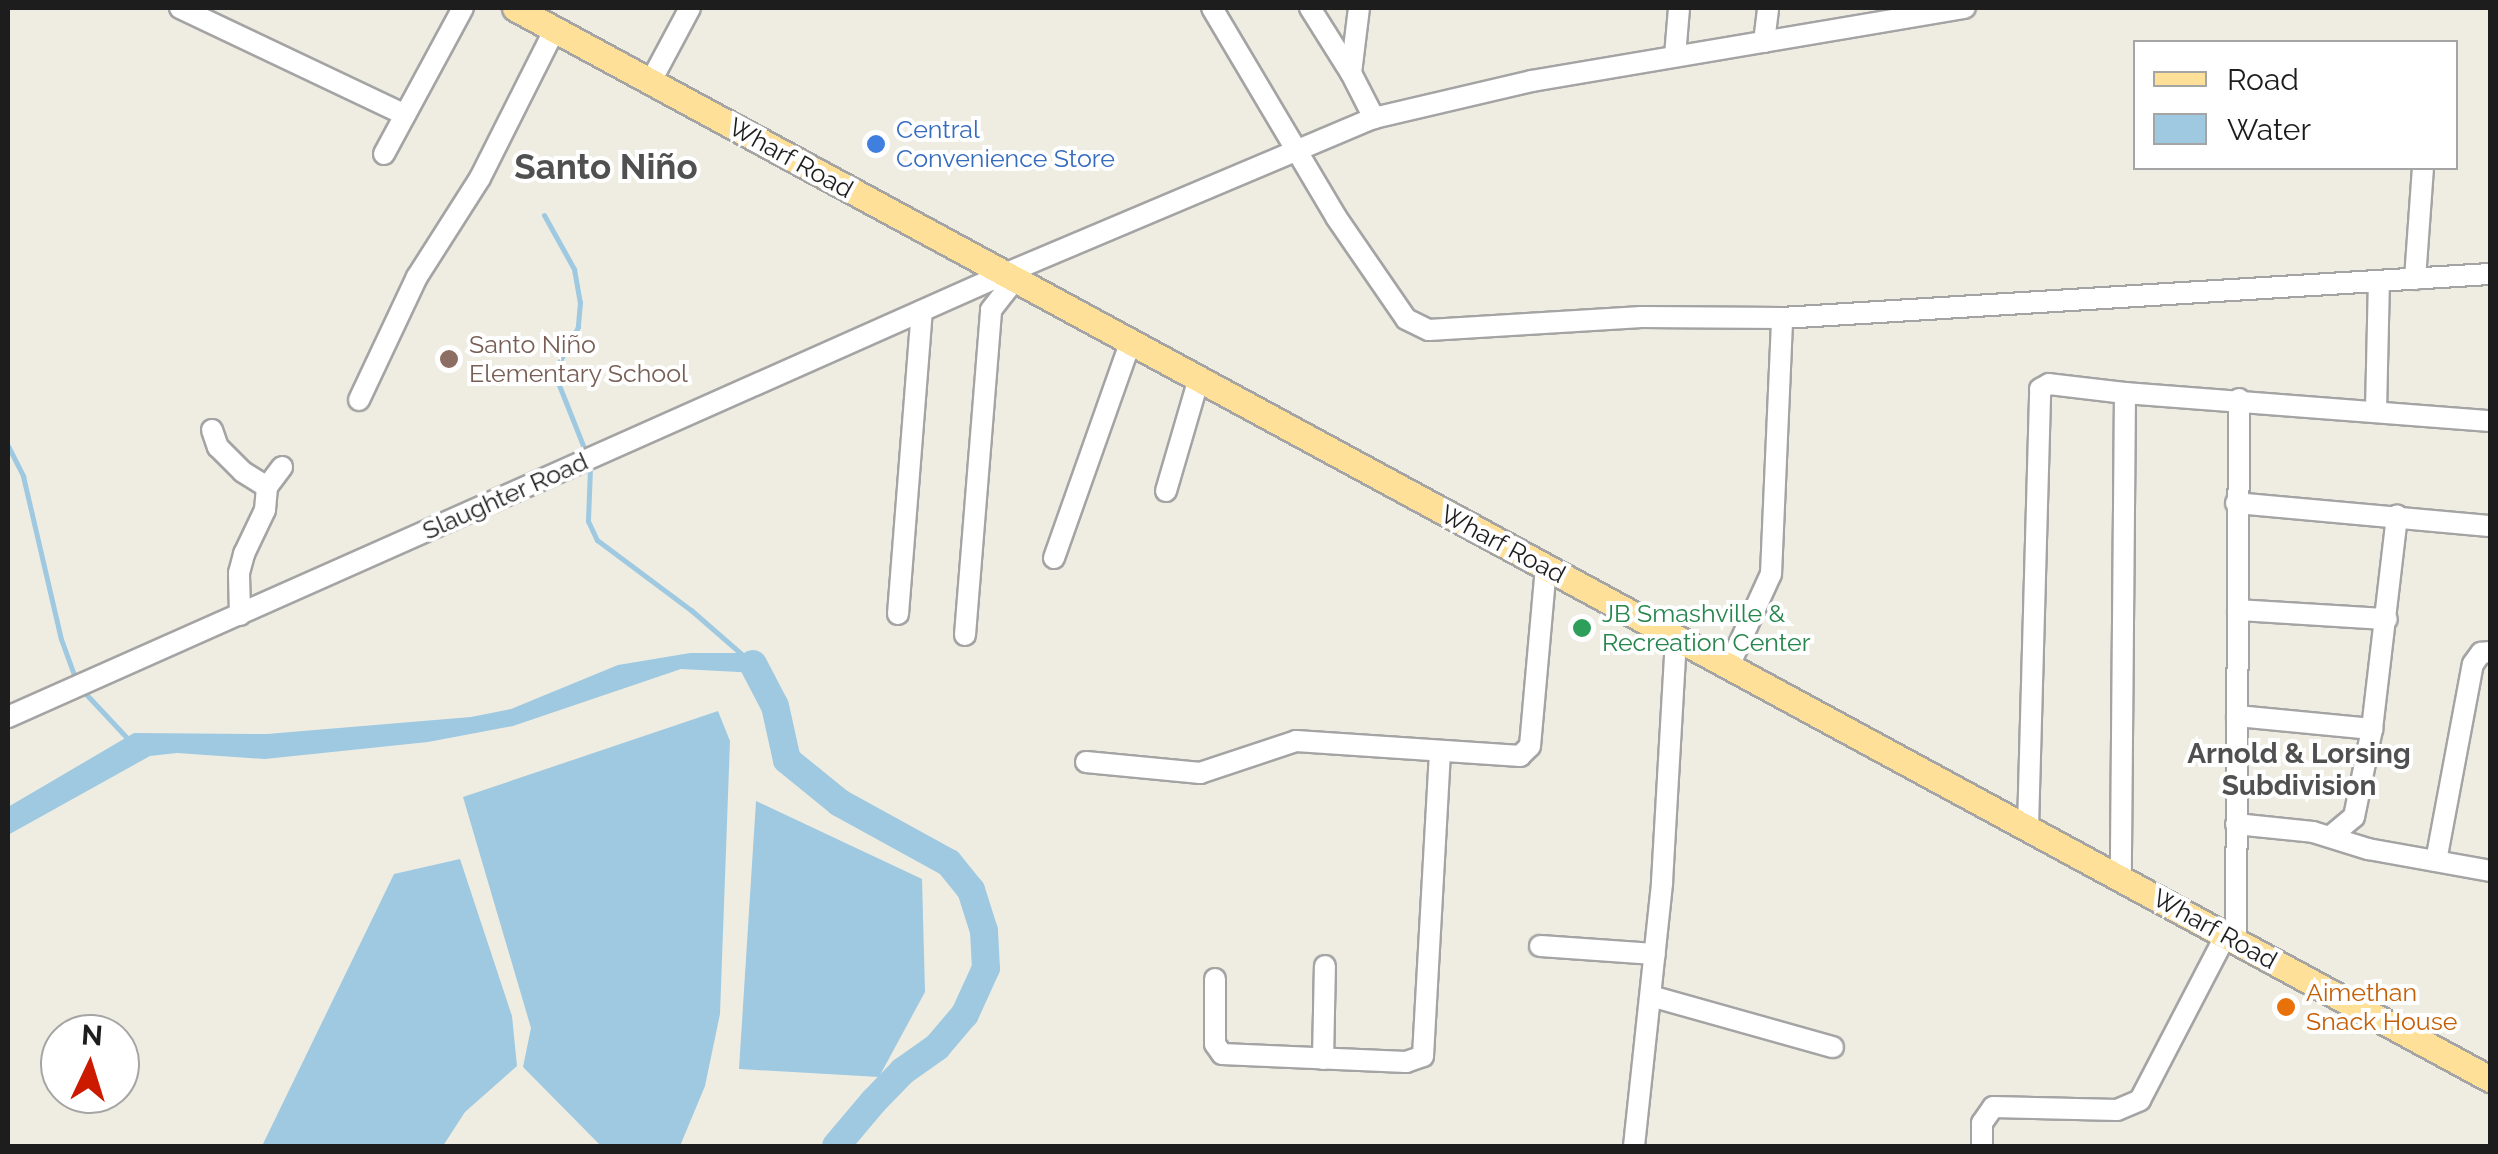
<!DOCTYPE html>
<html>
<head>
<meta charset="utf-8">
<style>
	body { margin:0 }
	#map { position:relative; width:2498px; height:1154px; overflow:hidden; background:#efede2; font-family:Raleway,sans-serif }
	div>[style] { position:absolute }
	.water>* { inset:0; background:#9fc9e1 }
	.stream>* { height:5px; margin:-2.5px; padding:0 2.5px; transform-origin:2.5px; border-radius:2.5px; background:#9fc9e1 }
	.river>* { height:28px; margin:-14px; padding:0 14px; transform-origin:14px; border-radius:14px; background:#9fc9e1 }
	.roads { filter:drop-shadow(2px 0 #a4a4a4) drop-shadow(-2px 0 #a4a4a4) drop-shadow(0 2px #a4a4a4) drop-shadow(0 -2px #a4a4a4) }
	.minor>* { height:20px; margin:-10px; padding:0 10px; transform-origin:10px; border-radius:10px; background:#fff }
	.major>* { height:25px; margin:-12.5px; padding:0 12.5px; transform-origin:12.5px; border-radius:12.5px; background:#ffe098 }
	.dots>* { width:28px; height:28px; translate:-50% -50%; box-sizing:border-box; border:5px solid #fff; border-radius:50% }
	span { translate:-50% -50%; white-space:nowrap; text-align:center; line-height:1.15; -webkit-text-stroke:8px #fff; paint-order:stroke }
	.shop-label { font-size:25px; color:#366cbe }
	.left { translate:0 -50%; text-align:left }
	.street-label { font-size:25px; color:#1d1d1d }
	.education-label { font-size:25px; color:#785e54 }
	.leisure-label { font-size:25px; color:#27864d }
	.food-label { font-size:25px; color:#c56008 }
	.neighbourhood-label { font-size:28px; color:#505050; font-weight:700 }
	.district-label { font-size:35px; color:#505050; font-weight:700 }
	.frame { position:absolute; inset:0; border:10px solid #1d1d1d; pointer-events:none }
	.legend { position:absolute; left:2133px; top:40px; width:325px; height:130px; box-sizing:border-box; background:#fff; border:2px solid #a5a5a5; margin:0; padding:12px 18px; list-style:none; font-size:30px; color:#1d1d1d }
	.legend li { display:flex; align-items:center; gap:20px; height:50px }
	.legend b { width:50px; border:2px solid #a5a5a5 }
	.north { position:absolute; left:40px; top:1014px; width:100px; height:100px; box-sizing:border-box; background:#fff; border:2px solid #a5a5a5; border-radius:50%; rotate:4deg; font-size:28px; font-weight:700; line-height:40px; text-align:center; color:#1d1d1d }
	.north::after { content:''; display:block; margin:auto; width:35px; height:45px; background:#cb1a00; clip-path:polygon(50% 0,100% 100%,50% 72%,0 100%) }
</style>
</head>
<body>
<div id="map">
	<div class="water">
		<i style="clip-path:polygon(690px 653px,742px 653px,758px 673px,681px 669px,513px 726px,428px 742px,265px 759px,177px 753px,150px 756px,8px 835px,8px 807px,134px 733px,267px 734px,471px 717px,511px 709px,618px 665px)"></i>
		<i style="clip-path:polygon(718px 711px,730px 741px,720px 1014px,705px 1086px,680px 1146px,601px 1146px,523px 1067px,531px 1028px,463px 797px)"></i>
		<i style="clip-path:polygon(756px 801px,922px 879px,925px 992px,879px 1077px,739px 1069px)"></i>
		<i style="clip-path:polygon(460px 859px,512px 1016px,517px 1066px,465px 1112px,443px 1146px,262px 1146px,394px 874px)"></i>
	</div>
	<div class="stream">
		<i style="left:544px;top:215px;width:62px;rotate:60.9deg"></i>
		<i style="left:574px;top:269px;width:34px;rotate:80deg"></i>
		<i style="left:580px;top:302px;width:25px;rotate:95deg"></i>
		<i style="left:578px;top:327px;width:40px;rotate:118deg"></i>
		<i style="left:559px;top:362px;width:18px;rotate:96deg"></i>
		<i style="left:557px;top:380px;width:73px;rotate:68.3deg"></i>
		<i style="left:8px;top:446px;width:34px;rotate:63deg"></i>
		<i style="left:23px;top:476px;width:167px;rotate:76.9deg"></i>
		<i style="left:61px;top:639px;width:37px;rotate:70deg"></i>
		<i style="left:590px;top:468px;width:53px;rotate:92.2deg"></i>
		<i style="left:588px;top:521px;width:21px;rotate:65deg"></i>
		<i style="left:597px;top:540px;width:117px;rotate:36.7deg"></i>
		<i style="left:691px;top:610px;width:82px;rotate:41.1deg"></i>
		<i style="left:85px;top:693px;width:63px;rotate:46.9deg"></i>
	</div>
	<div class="river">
		<i style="left:753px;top:664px;width:47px;rotate:62.4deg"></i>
		<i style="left:775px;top:706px;width:55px;rotate:77.5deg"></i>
		<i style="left:787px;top:760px;width:68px;rotate:39.1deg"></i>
		<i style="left:840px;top:803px;width:124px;rotate:28.8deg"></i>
		<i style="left:949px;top:863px;width:35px;rotate:51deg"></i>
		<i style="left:971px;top:890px;width:43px;rotate:72.4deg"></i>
		<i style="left:984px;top:931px;width:37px;rotate:87deg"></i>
		<i style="left:986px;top:968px;width:51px;rotate:114.5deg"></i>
		<i style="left:965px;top:1014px;width:43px;rotate:130.3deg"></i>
		<i style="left:937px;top:1047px;width:42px;rotate:144.8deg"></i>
		<i style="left:903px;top:1071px;width:43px;rotate:134.1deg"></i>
		<i style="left:873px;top:1102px;width:57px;rotate:130.1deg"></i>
	</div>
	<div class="roads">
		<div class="minor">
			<i style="left:180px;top:8px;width:249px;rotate:25.4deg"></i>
			<i style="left:1212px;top:8px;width:243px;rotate:59.3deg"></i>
			<i style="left:1336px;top:217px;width:124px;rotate:55.5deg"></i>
			<i style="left:1406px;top:319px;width:25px;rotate:26deg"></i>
			<i style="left:1429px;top:330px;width:213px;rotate:-3.5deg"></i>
			<i style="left:1642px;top:317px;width:140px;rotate:0.4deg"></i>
			<i style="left:1782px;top:318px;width:709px;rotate:-3.56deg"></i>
			<i style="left:1310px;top:8px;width:77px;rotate:57.8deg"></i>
			<i style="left:1351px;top:73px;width:65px;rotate:-83deg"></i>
			<i style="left:1764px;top:42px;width:34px;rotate:-83deg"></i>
			<i style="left:1675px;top:56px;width:48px;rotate:-85.2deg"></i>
			<i style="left:1351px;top:73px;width:51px;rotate:62.9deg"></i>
			<i style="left:651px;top:81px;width:83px;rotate:-61.9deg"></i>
			<i style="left:384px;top:154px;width:166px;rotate:-61.6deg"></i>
			<i style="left:2415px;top:279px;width:111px;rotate:-85.9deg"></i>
			<i style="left:2125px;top:393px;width:366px;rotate:4.4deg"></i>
			<i style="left:359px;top:400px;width:136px;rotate:-64.8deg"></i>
			<i style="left:417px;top:277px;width:117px;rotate:-57.5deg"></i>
			<i style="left:480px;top:178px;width:167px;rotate:-63.3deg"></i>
			<i style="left:2376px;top:411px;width:129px;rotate:-88.7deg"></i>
			<i style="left:212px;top:430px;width:18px;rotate:71deg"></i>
			<i style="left:218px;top:447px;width:35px;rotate:45deg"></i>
			<i style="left:243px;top:472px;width:28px;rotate:32deg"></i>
			<i style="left:1166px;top:491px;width:118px;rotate:-73.7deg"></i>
			<i style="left:2236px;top:503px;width:255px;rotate:5.2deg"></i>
			<i style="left:1054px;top:558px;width:230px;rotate:-70.5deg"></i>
			<i style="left:2238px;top:610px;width:149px;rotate:3.5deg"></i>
			<i style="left:898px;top:614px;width:304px;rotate:-85.5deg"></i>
			<i style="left:240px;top:615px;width:42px;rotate:-91.4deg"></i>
			<i style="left:239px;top:573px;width:20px;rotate:-75deg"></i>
			<i style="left:244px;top:554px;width:49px;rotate:-64.5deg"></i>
			<i style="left:265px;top:510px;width:23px;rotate:-85deg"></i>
			<i style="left:267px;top:487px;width:25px;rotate:-53deg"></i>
			<i style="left:965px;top:635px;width:326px;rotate:-85.4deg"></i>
			<i style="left:991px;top:310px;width:37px;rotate:-52deg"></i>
			<i style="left:1729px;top:666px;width:101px;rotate:-65.5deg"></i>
			<i style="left:1771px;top:574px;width:256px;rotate:-87.5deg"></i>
			<i style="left:2237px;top:716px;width:136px;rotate:5.5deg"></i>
			<i style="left:8px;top:717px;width:1088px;rotate:-23.97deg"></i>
			<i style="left:1002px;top:275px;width:404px;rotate:-22.9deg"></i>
			<i style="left:1374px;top:118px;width:162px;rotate:-13.2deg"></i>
			<i style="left:1532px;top:81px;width:439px;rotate:-9.6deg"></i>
			<i style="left:1086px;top:762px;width:115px;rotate:5.5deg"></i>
			<i style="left:1200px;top:773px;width:101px;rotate:-18.4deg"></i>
			<i style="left:1296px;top:741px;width:225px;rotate:3.8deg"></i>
			<i style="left:1520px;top:756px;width:14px;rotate:-45deg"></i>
			<i style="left:1530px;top:746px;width:179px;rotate:-84.9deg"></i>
			<i style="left:2236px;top:824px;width:77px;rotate:5.9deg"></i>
			<i style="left:2313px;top:832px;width:58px;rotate:17.2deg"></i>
			<i style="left:2368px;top:849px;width:124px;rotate:10.2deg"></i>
			<i style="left:2028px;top:827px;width:438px;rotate:-88.4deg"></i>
			<i style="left:2040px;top:389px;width:10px;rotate:-29deg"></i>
			<i style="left:2049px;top:384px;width:77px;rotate:6.8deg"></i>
			<i style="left:2125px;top:393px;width:485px;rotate:90.5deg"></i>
			<i style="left:2331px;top:836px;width:30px;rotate:-40deg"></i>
			<i style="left:2354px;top:817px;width:90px;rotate:-78.4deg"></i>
			<i style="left:2372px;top:729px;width:215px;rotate:-83.3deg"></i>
			<i style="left:2436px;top:861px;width:200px;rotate:-79.4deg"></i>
			<i style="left:2473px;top:664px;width:14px;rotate:-54deg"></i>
			<i style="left:2481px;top:653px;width:9px;rotate:-6deg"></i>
			<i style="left:2236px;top:940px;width:541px;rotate:-89.68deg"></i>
			<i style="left:1540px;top:946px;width:115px;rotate:4deg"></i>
			<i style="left:1215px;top:979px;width:65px;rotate:90deg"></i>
			<i style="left:1215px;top:1044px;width:12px;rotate:55deg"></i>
			<i style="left:1222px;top:1054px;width:184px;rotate:2.5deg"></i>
			<i style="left:1406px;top:1062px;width:18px;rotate:-19deg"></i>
			<i style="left:1423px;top:1056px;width:302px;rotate:-86.8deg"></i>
			<i style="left:1651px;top:996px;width:189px;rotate:15.7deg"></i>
			<i style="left:1323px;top:1059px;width:93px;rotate:-88.8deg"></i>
			<i style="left:1634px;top:1146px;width:265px;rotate:-83.9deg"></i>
			<i style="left:1662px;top:882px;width:245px;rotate:-86.7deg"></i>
			<i style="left:1982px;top:1146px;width:23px;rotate:-90deg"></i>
			<i style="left:1982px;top:1123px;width:19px;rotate:-55deg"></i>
			<i style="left:1993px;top:1107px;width:124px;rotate:1.4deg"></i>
			<i style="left:2117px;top:1110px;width:25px;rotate:-23deg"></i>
			<i style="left:2140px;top:1100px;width:186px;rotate:-62.5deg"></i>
		</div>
		<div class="major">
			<i style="left:515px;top:8px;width:2247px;rotate:28.47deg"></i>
		</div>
	</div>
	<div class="dots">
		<i style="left:876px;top:144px;background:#3f7fe0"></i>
		<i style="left:449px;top:359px;background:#8d6e63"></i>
		<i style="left:1582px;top:628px;background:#2e9e5b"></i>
		<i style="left:2286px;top:1007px;background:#e8710a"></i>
	</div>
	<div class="shop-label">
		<span class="left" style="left:896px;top:144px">Central<br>Convenience Store</span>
	</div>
	<div class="street-label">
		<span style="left:791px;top:158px;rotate:29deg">Wharf Road</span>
		<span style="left:505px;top:496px;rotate:-24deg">Slaughter Road</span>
		<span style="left:1503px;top:544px;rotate:28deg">Wharf Road</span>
		<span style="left:2215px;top:929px;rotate:29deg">Wharf Road</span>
	</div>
	<div class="education-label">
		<span class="left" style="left:469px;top:359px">Santo Niño<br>Elementary School</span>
	</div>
	<div class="leisure-label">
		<span class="left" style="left:1602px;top:628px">JB Smashville &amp;<br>Recreation Center</span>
	</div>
	<div class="food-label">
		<span class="left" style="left:2306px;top:1007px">Aimethan<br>Snack House</span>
	</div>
	<div class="neighbourhood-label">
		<span style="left:2299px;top:770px">Arnold &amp; Lorsing<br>Subdivision</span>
	</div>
	<div class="district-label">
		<span style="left:606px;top:167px">Santo Niño</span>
	</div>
	<div class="frame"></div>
	<ul class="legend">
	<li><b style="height:12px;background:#ffe098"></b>Road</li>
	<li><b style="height:28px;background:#9fc9e1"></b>Water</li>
	</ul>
	<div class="north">N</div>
</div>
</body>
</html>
